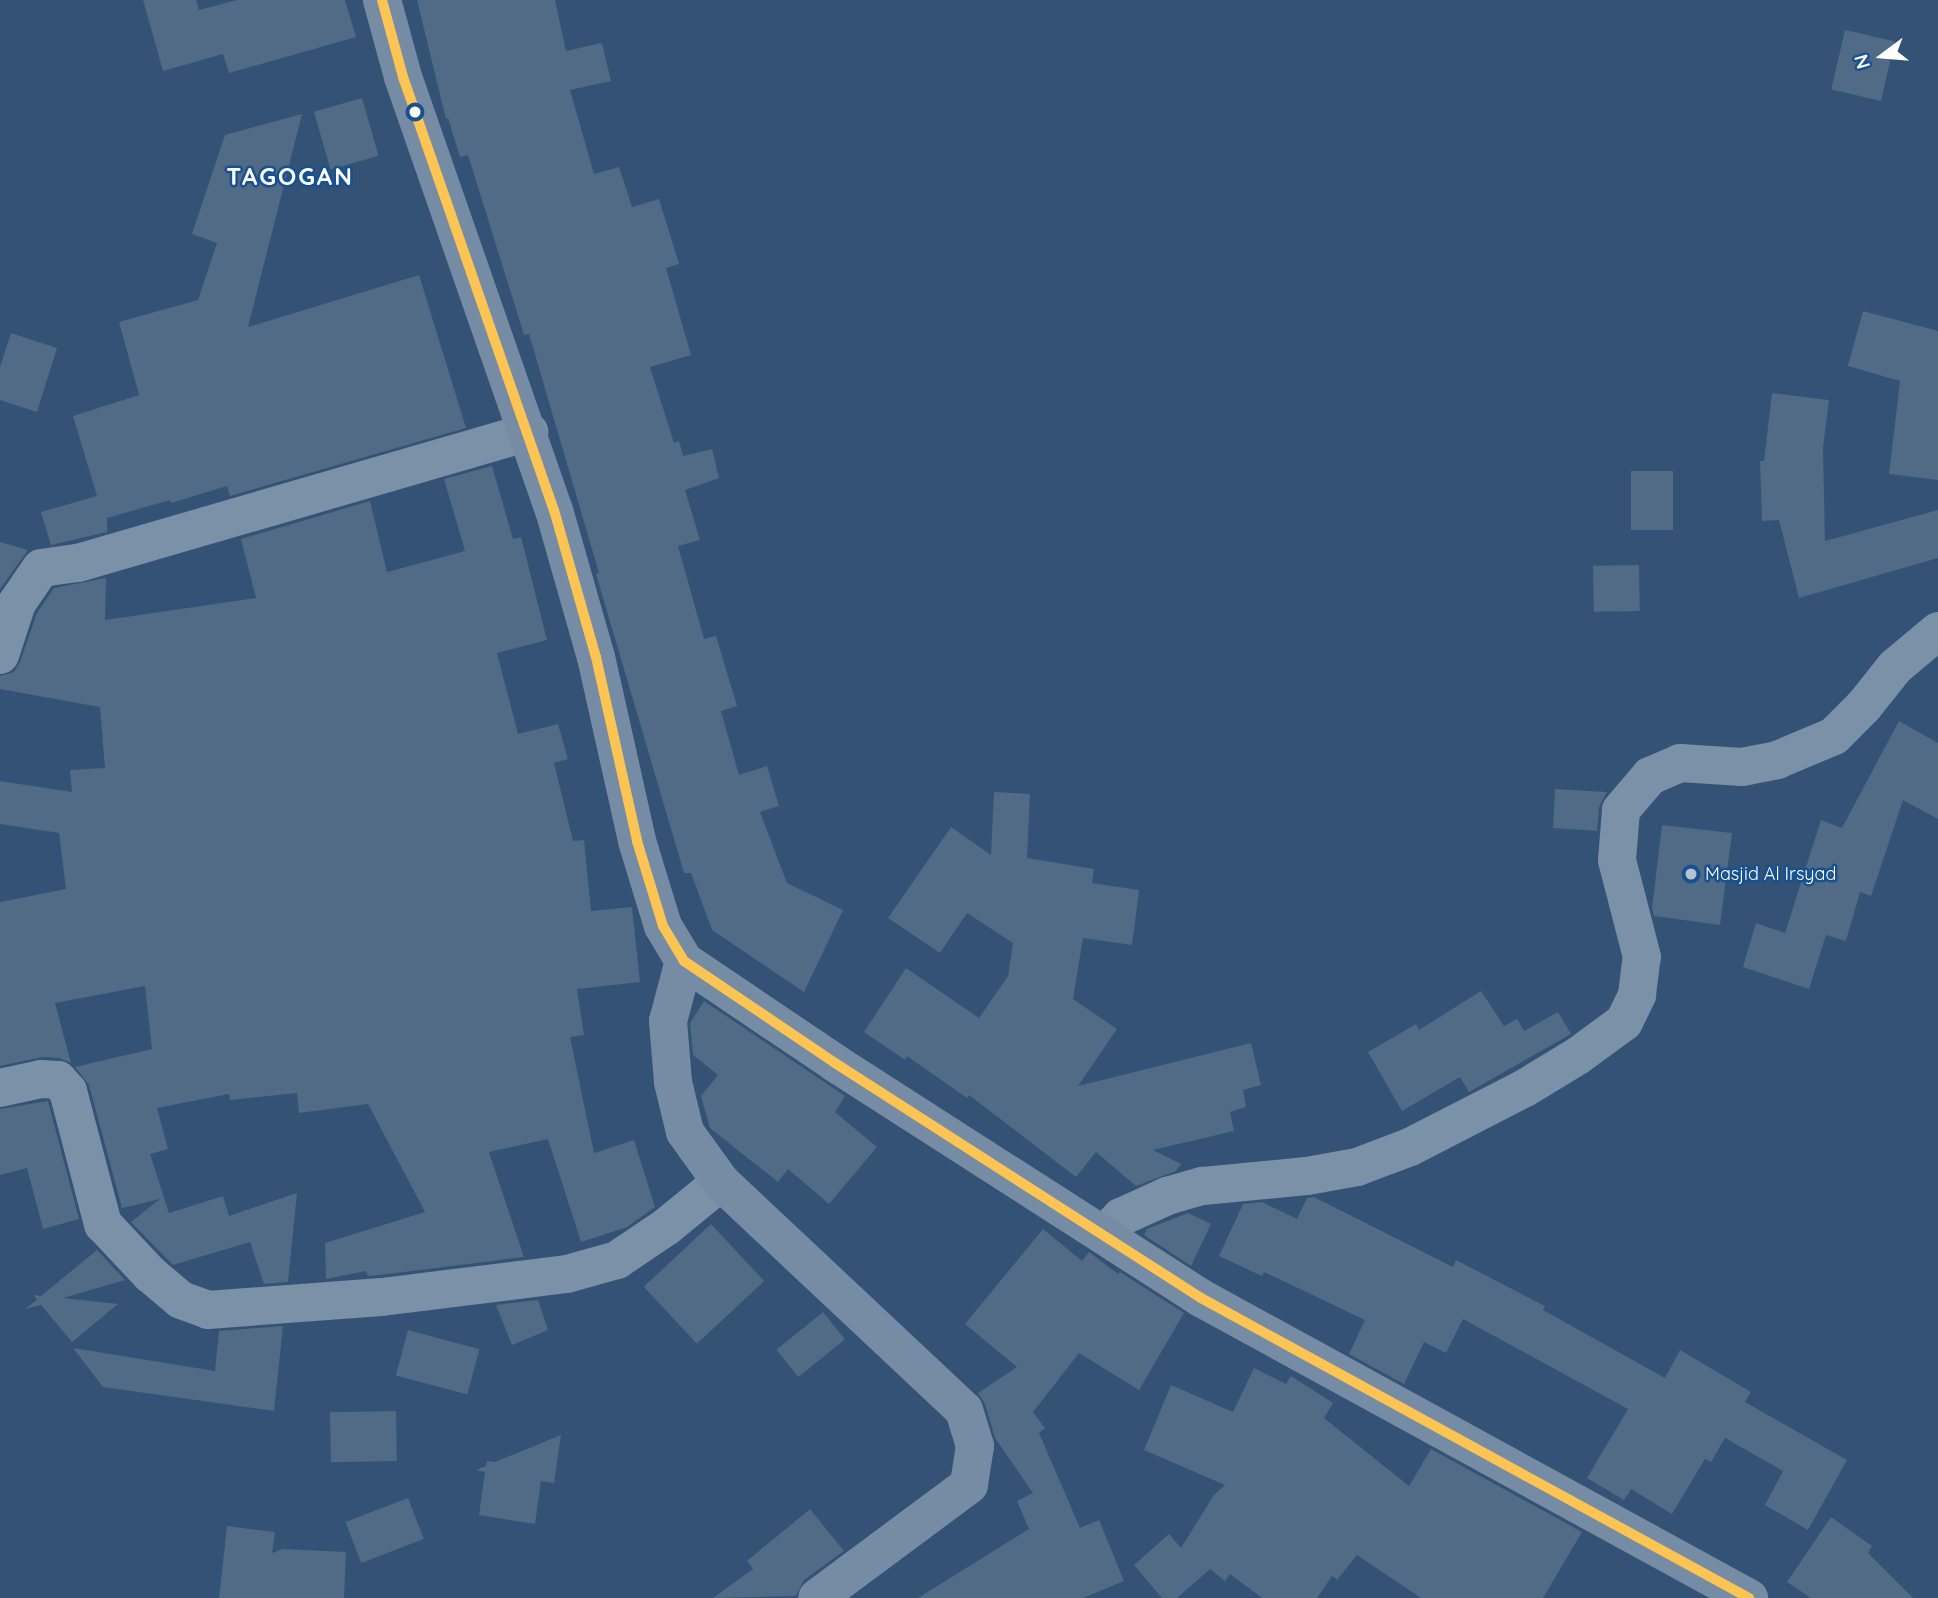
<!DOCTYPE html>
<html>
<head>
<meta charset="utf-8">
<style>
	body { margin:0 }
	#map { position:relative; width:1938px; height:1598px; overflow:hidden; background:#335275; font-family:Quicksand,sans-serif }
	div>[style] { position:absolute }
	.building>* { inset:0; background:#516a86; transform-origin:0 0 }
	.street>* { height:38px; margin:-19px; padding:0 19px; transform-origin:19px; border-radius:19px; background:#7a91a8 }
	.secondary>* { height:38px; margin:-19px; padding:0 19px; transform-origin:19px; border-radius:19px; background:#768ca4 }
	.bus-1>* { height:10px; margin:-5px; padding:0 5px; transform-origin:5px; border-radius:5px; background:#fcc553 }
	.dots>* { width:19px; height:19px; translate:-50% -50%; box-sizing:border-box; border:4px solid #185190; border-radius:50% }
	span { translate:-50% -50%; white-space:nowrap; text-align:center; line-height:1.15; -webkit-text-stroke:5px #185190; paint-order:stroke }
	.poi-label { font-size:18px; color:#fff }
	.left { translate:0 -50%; text-align:left }
	.district-label { font-size:24px; color:#fff; font-weight:700; letter-spacing:2px }
	.north { position:absolute; left:1847px; top:21px; width:70px; height:70px; -webkit-text-stroke:5px #185190; paint-order:stroke; rotate:254deg; font-size:19px; font-weight:700; line-height:28px; text-align:center; color:#fff }
	.north::after { content:''; display:block; margin:auto; width:24px; height:32px; background:#fff; clip-path:polygon(50% 0,100% 100%,50% 72%,0 100%) }
</style>
</head>
<body>
<div id="map">
	<div class="building">
		<i style="clip-path:polygon(143px 0,196px 0,199px 10px,237px 0,345px 0,356px 37px,229px 73px,223px 54px,163px 71px)"></i>
		<i style="clip-path:polygon(417px 0,555px 0,566px 51px,602px 43px,611px 81px,570px 90px,594px 174px,619px 167px,632px 207px,659px 199px,679px 264px,666px 268px,691px 355px,650px 367px,674px 443px,679px 441px,683px 456px,712px 449px,719px 478px,685px 490px,700px 540px,678px 546px,704px 639px,716px 636px,737px 706px,721px 711px,739px 775px,767px 766px,779px 806px,760px 812px,787px 883px,843px 910px,804px 992px,712px 930px,691px 873px,684px 873px,596px 574px,599px 573px,529px 334px,524px 335px,468px 155px,460px 157px,448px 118px,446px 119px)"></i>
		<i style="left:1845px;top:30px;width:51px;height:61px;rotate:13deg"></i>
		<i style="left:362px;top:98px;width:60px;height:50px;rotate:74deg"></i>
		<i style="clip-path:polygon(302px 114px,248px 327px,419px 275px,466px 428px,230px 496px,227px 486px,171px 503px,170px 500px,107px 518px,107px 532px,51px 545px,41px 512px,97px 496px,73px 416px,139px 395px,119px 322px,198px 300px,217px 243px,192px 234px,225px 135px)"></i>
		<i style="clip-path:polygon(1863px 311px,1938px 331px,1938px 480px,1889px 474px,1900px 381px,1848px 366px)"></i>
		<i style="clip-path:polygon(11px 333px,57px 348px,37px 412px,0 400px,0 367px)"></i>
		<i style="clip-path:polygon(1772px 393px,1829px 400px,1823px 448px,1825px 541px,1938px 510px,1938px 558px,1799px 598px,1779px 520px,1762px 521px,1760px 461px,1764px 461px)"></i>
		<i style="clip-path:polygon(492px 466px,513px 539px,521px 537px,547px 640px,497px 653px,518px 734px,558px 724px,568px 759px,554px 763px,573px 841px,584px 840px,591px 911px,632px 907px,640px 982px,577px 989px,584px 1035px,570px 1037px,594px 1153px,634px 1140px,655px 1207px,627px 1227px,581px 1242px,548px 1139px,489px 1152px,524px 1257px,380px 1275px,368px 1276px,366px 1271px,326px 1279px,325px 1243px,425px 1212px,368px 1104px,299px 1113px,297px 1093px,230px 1100px,229px 1094px,157px 1108px,168px 1149px,150px 1154px,169px 1213px,223px 1196px,229px 1216px,297px 1193px,288px 1282px,264px 1284px,250px 1242px,173px 1265px,131px 1222px,160px 1199px,122px 1208px,89px 1085px,75px 1067px,152px 1049px,145px 986px,55px 1003px,71px 1063px,59px 1058px,42px 1057px,0 1066px,0 902px,66px 889px,59px 833px,0 824px,0 781px,72px 792px,70px 770px,105px 768px,100px 707px,0 689px,0 676px,14px 672px,20px 662px,37px 613px,54px 588px,106px 578px,105px 620px,256px 598px,241px 539px,370px 501px,387px 572px,465px 551px,444px 479px)"></i>
		<i style="left:1631px;top:471px;width:42px;height:59px"></i>
		<i style="clip-path:polygon(0 542px,28px 550px,0 589px)"></i>
		<i style="left:1639px;top:565px;width:46px;height:46px;rotate:89deg"></i>
		<i style="clip-path:polygon(1899px 721px,1938px 743px,1938px 819px,1903px 800px,1871px 896px,1860px 892px,1846px 941px,1826px 935px,1809px 989px,1743px 967px,1756px 923px,1785px 933px,1821px 820px,1842px 828px)"></i>
		<i style="clip-path:polygon(1555px 789px,1607px 792px,1599px 807px,1597px 831px,1553px 828px)"></i>
		<i style="clip-path:polygon(994px 792px,1030px 794px,1027px 858px,1094px 869px,1092px 883px,1139px 890px,1132px 945px,1083px 938px,1073px 999px,1117px 1029px,1078px 1086px,1251px 1043px,1261px 1085px,1243px 1090px,1246px 1107px,1230px 1112px,1234px 1131px,1153px 1150px,1181px 1164px,1176px 1171px,1136px 1186px,1096px 1152px,1076px 1177px,969px 1095px,967px 1098px,907px 1056px,905px 1060px,864px 1032px,906px 968px,979px 1018px,1008px 976px,1013px 943px,967px 913px,940px 953px,888px 918px,951px 827px,991px 855px)"></i>
		<i style="clip-path:polygon(1662px 825px,1732px 833px,1720px 925px,1654px 916px,1652px 908px)"></i>
		<i style="clip-path:polygon(1481px 991px,1504px 1026px,1517px 1019px,1524px 1031px,1558px 1012px,1571px 1034px,1469px 1092px,1460px 1077px,1402px 1111px,1368px 1052px,1416px 1024px,1419px 1030px)"></i>
		<i style="clip-path:polygon(704px 1001px,845px 1096px,835px 1112px,877px 1147px,829px 1204px,788px 1169px,778px 1182px,710px 1128px,701px 1096px,718px 1075px,693px 1055px,690px 1023px)"></i>
		<i style="clip-path:polygon(48px 1101px,79px 1219px,43px 1229px,27px 1168px,0 1175px,0 1109px)"></i>
		<i style="clip-path:polygon(1314px 1197px,1453px 1267px,1456px 1260px,1545px 1306px,1543px 1310px,1665px 1378px,1680px 1350px,1751px 1392px,1745px 1402px,1847px 1460px,1808px 1530px,1765px 1505px,1783px 1471px,1725px 1438px,1711px 1462px,1705px 1459px,1672px 1514px,1631px 1489px,1624px 1500px,1587px 1478px,1628px 1409px,1463px 1319px,1446px 1353px,1424px 1342px,1404px 1384px,1349px 1354px,1365px 1320px,1264px 1272px,1262px 1276px,1219px 1256px,1243px 1204px,1262px 1202px,1297px 1219px,1307px 1198px)"></i>
		<i style="clip-path:polygon(1188px 1213px,1211px 1224px,1191px 1266px,1144px 1235px,1147px 1229px)"></i>
		<i style="left:711px;top:1224px;width:78px;height:92px;rotate:47deg"></i>
		<i style="clip-path:polygon(1043px 1229px,1082px 1261px,1089px 1252px,1118px 1274px,1120px 1272px,1184px 1313px,1139px 1390px,1079px 1353px,1033px 1412px,1045px 1428px,1039px 1433px,1080px 1528px,1099px 1520px,1124px 1581px,1083px 1598px,918px 1598px,1029px 1529px,1017px 1501px,1033px 1493px,995px 1438px,985px 1404px,978px 1393px,1017px 1367px,965px 1324px)"></i>
		<i style="clip-path:polygon(97px 1250px,125px 1280px,63px 1298px,118px 1304px,72px 1342px,41px 1305px,25px 1309px,37px 1300px,34px 1295px,41px 1296px)"></i>
		<i style="clip-path:polygon(538px 1300px,548px 1330px,512px 1345px,496px 1305px)"></i>
		<i style="left:823px;top:1312px;width:35px;height:60px;rotate:51deg"></i>
		<i style="clip-path:polygon(283px 1326px,274px 1411px,103px 1387px,73px 1348px,215px 1371px,219px 1331px)"></i>
		<i style="left:408px;top:1330px;width:74px;height:47px;rotate:15deg"></i>
		<i style="clip-path:polygon(1254px 1368px,1286px 1384px,1291px 1376px,1333px 1403px,1324px 1418px,1409px 1486px,1431px 1449px,1582px 1532px,1543px 1598px,1421px 1598px,1357px 1555px,1337px 1580px,1332px 1576px,1317px 1598px,1262px 1598px,1230px 1574px,1225px 1581px,1210px 1569px,1177px 1598px,1162px 1598px,1134px 1565px,1169px 1534px,1181px 1548px,1214px 1495px,1225px 1485px,1144px 1450px,1171px 1385px,1233px 1412px)"></i>
		<i style="left:396px;top:1411px;width:50px;height:66px;rotate:89deg"></i>
		<i style="clip-path:polygon(561px 1435px,554px 1483px,541px 1481px,535px 1524px,479px 1515px,485px 1472px,476px 1470px,486px 1466px,487px 1461px,495px 1462px)"></i>
		<i style="left:408px;top:1498px;width:44px;height:67px;rotate:69deg"></i>
		<i style="clip-path:polygon(810px 1509px,844px 1551px,804px 1580px,796px 1596px,713px 1598px,753px 1569px,747px 1561px)"></i>
		<i style="clip-path:polygon(1831px 1517px,1872px 1546px,1868px 1553px,1913px 1598px,1811px 1598px,1787px 1582px)"></i>
		<i style="clip-path:polygon(227px 1526px,275px 1532px,272px 1553px,283px 1549px,346px 1552px,344px 1598px,219px 1598px)"></i>
	</div>
	<div class="street">
		<i style="left:0;top:655px;width:55px;rotate:-71.9deg"></i>
		<i style="left:17px;top:603px;width:42px;rotate:-55.6deg"></i>
		<i style="left:41px;top:568px;width:37px;rotate:-8deg"></i>
		<i style="left:78px;top:563px;width:470px;rotate:-16.2deg"></i>
		<i style="left:0;top:1088px;width:42px;rotate:-12.4deg"></i>
		<i style="left:41px;top:1079px;width:17px;rotate:3deg"></i>
		<i style="left:58px;top:1080px;width:15px;rotate:48deg"></i>
		<i style="left:68px;top:1091px;width:138px;rotate:75.3deg"></i>
		<i style="left:103px;top:1224px;width:69px;rotate:46.8deg"></i>
		<i style="left:150px;top:1274px;width:40px;rotate:40deg"></i>
		<i style="left:181px;top:1300px;width:29px;rotate:20deg"></i>
		<i style="left:208px;top:1310px;width:174px;rotate:-4.3deg"></i>
		<i style="left:382px;top:1297px;width:186px;rotate:-7.1deg"></i>
		<i style="left:567px;top:1274px;width:52px;rotate:-15.6deg"></i>
		<i style="left:617px;top:1260px;width:59px;rotate:-34deg"></i>
		<i style="left:666px;top:1227px;width:71px;rotate:-39.3deg"></i>
		<i style="left:1104px;top:1235px;width:25px;rotate:-47deg"></i>
		<i style="left:1121px;top:1217px;width:51px;rotate:-24.5deg"></i>
		<i style="left:1167px;top:1196px;width:37px;rotate:-16deg"></i>
		<i style="left:1203px;top:1186px;width:104px;rotate:-5.5deg"></i>
		<i style="left:1307px;top:1176px;width:51px;rotate:-10.2deg"></i>
		<i style="left:1357px;top:1167px;width:57px;rotate:-20.7deg"></i>
		<i style="left:1410px;top:1147px;width:129px;rotate:-27.2deg"></i>
		<i style="left:1525px;top:1088px;width:63px;rotate:-31.4deg"></i>
		<i style="left:1579px;top:1055px;width:56px;rotate:-36.3deg"></i>
		<i style="left:1624px;top:1022px;width:30px;rotate:-64deg"></i>
		<i style="left:1637px;top:995px;width:38px;rotate:-83deg"></i>
		<i style="left:1642px;top:957px;width:100px;rotate:-104.5deg"></i>
		<i style="left:1617px;top:860px;width:50px;rotate:-85.4deg"></i>
		<i style="left:1621px;top:810px;width:45px;rotate:-49.5deg"></i>
		<i style="left:1650px;top:776px;width:33px;rotate:-23deg"></i>
		<i style="left:1680px;top:763px;width:62px;rotate:3.7deg"></i>
		<i style="left:1742px;top:767px;width:36px;rotate:-11deg"></i>
		<i style="left:1777px;top:760px;width:62px;rotate:-22.8deg"></i>
		<i style="left:1834px;top:736px;width:42px;rotate:-45deg"></i>
		<i style="left:1864px;top:706px;width:50px;rotate:-51.5deg"></i>
		<i style="left:1895px;top:667px;width:56px;rotate:-39.9deg"></i>
	</div>
	<div class="secondary">
		<i style="left:382px;top:0;width:80px;rotate:74.7deg"></i>
		<i style="left:403px;top:77px;width:459px;rotate:70.8deg"></i>
		<i style="left:554px;top:510px;width:153px;rotate:74.1deg"></i>
		<i style="left:596px;top:657px;width:189px;rotate:77.4deg"></i>
		<i style="left:637px;top:841px;width:89px;rotate:73deg"></i>
		<i style="left:663px;top:926px;width:41px;rotate:59deg"></i>
		<i style="left:684px;top:961px;width:182px;rotate:34deg"></i>
		<i style="left:835px;top:1063px;width:435px;rotate:32.7deg"></i>
		<i style="left:1201px;top:1298px;width:625px;rotate:28.7deg"></i>
		<i style="left:684px;top:961px;width:62px;rotate:104.9deg"></i>
		<i style="left:668px;top:1021px;width:61px;rotate:85.3deg"></i>
		<i style="left:673px;top:1082px;width:51px;rotate:76.5deg"></i>
		<i style="left:685px;top:1132px;width:62px;rotate:54.2deg"></i>
		<i style="left:721px;top:1182px;width:333px;rotate:43.2deg"></i>
		<i style="left:964px;top:1410px;width:38px;rotate:73deg"></i>
		<i style="left:975px;top:1446px;width:39px;rotate:99deg"></i>
		<i style="left:969px;top:1485px;width:189px;rotate:143.4deg"></i>
	</div>
	<div class="bus-1">
		<i style="left:382px;top:0;width:80px;rotate:74.7deg"></i>
		<i style="left:403px;top:77px;width:459px;rotate:70.8deg"></i>
		<i style="left:554px;top:510px;width:153px;rotate:74.1deg"></i>
		<i style="left:596px;top:657px;width:189px;rotate:77.4deg"></i>
		<i style="left:637px;top:841px;width:89px;rotate:73deg"></i>
		<i style="left:663px;top:926px;width:41px;rotate:59deg"></i>
		<i style="left:684px;top:961px;width:182px;rotate:34deg"></i>
		<i style="left:835px;top:1063px;width:435px;rotate:32.7deg"></i>
		<i style="left:1201px;top:1298px;width:625px;rotate:28.7deg"></i>
	</div>
	<div class="dots">
		<i style="left:415px;top:112px;background:#fff"></i>
		<i style="left:1691px;top:874px;background:#b8c2cf"></i>
	</div>
	<div class="poi-label">
		<span class="left" style="left:1705px;top:874px">Masjid Al Irsyad</span>
	</div>
	<div class="district-label">
		<span style="left:290px;top:177px">TAGOGAN</span>
	</div>
	<div class="north">N</div>
</div>
</body>
</html>
